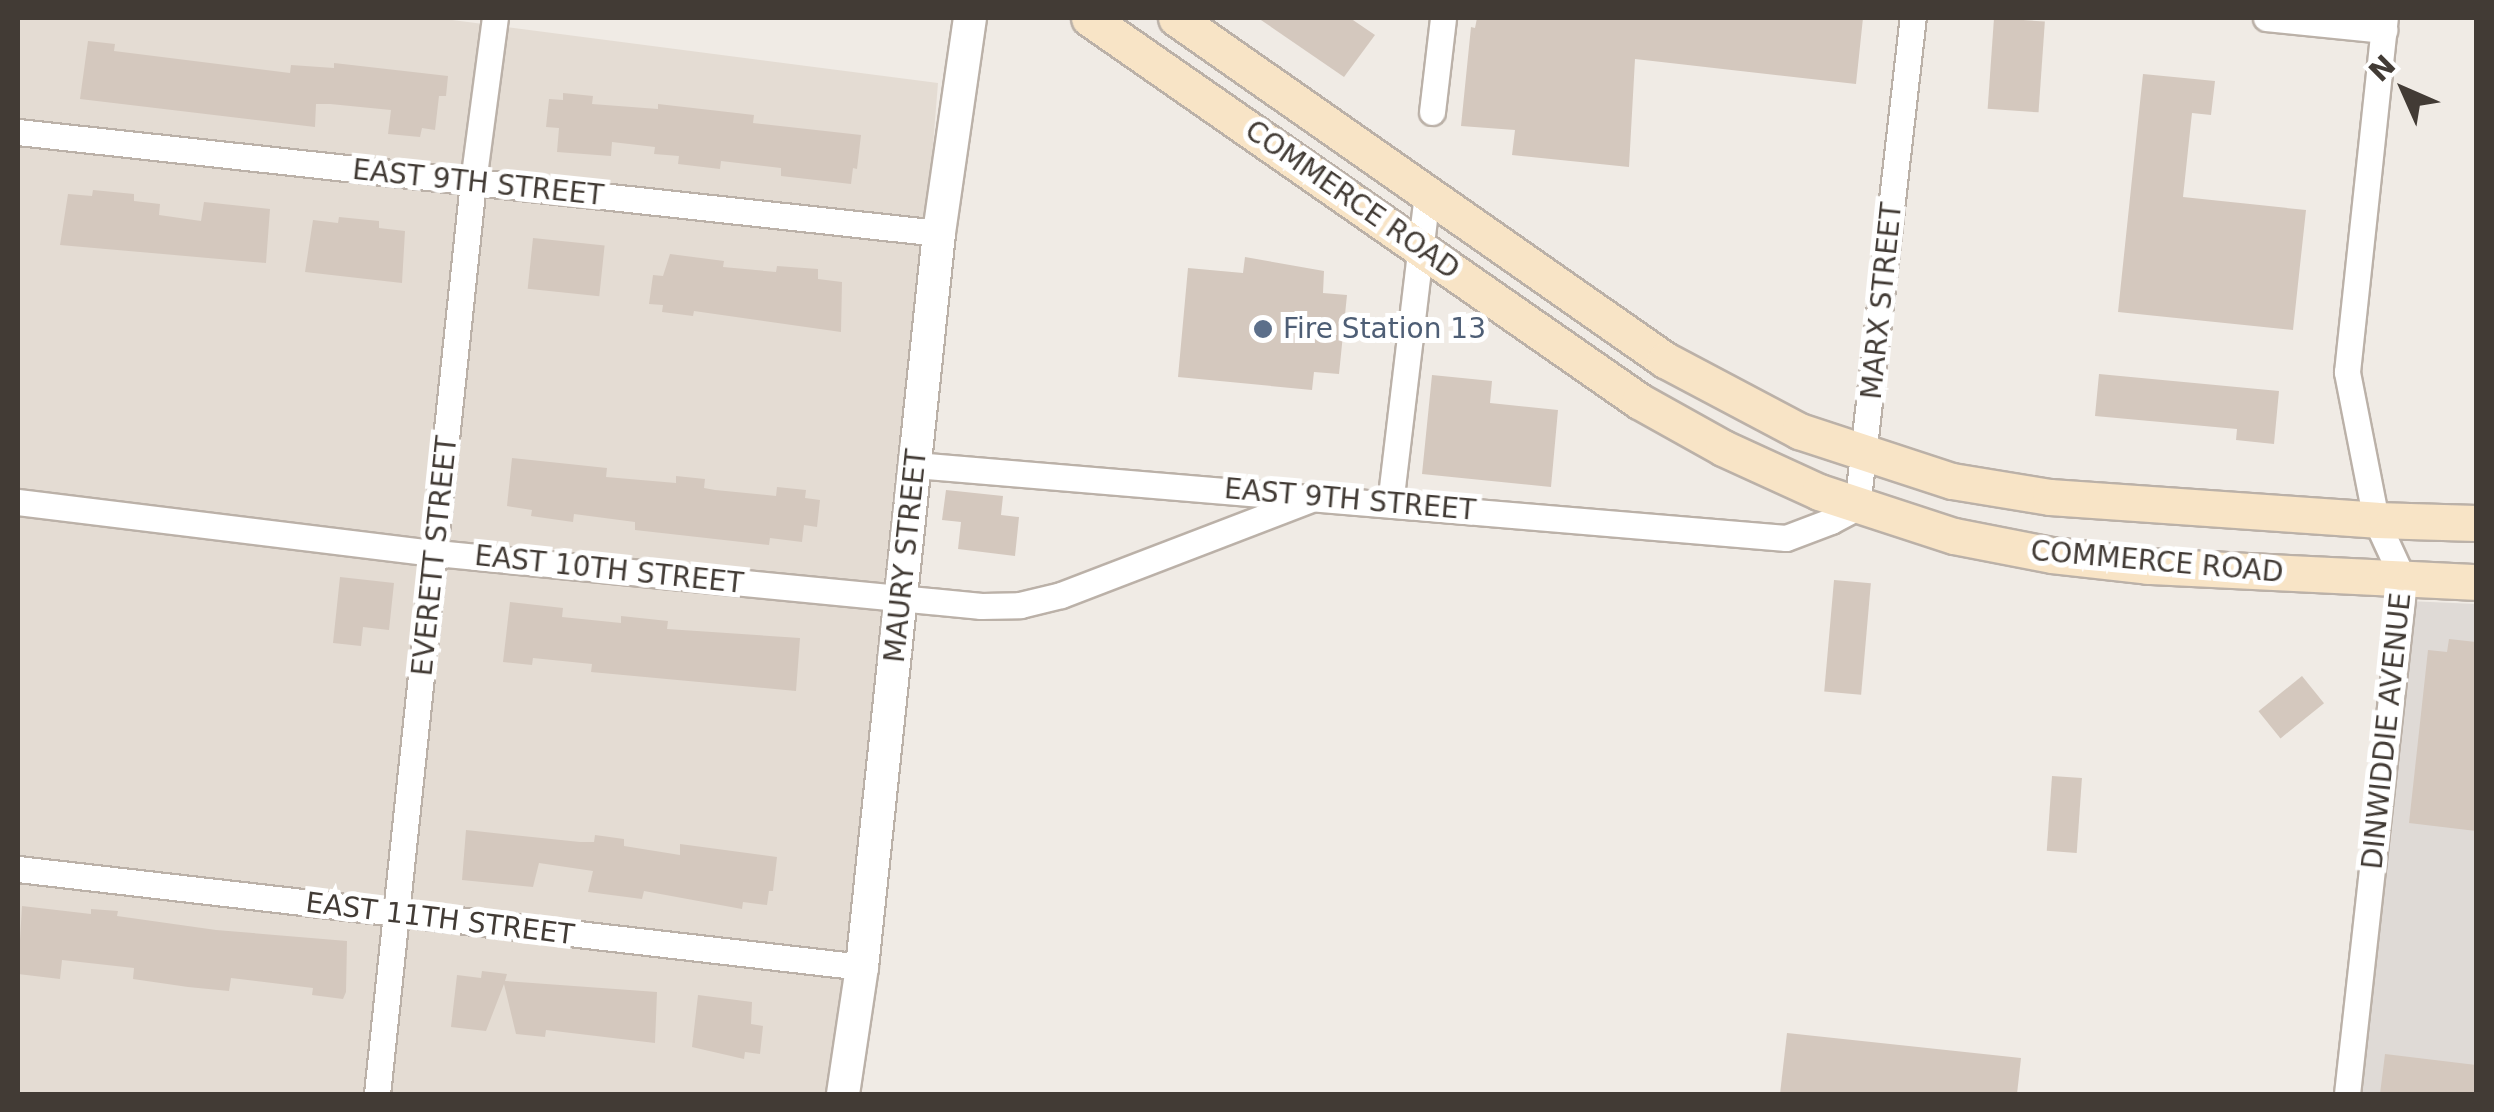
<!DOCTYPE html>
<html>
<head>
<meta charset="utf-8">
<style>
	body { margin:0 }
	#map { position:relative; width:2494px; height:1112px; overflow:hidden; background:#f0ebe5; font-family:"DejaVu Sans",sans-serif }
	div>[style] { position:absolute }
	.residential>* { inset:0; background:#e4dcd3 }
	.industrial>* { inset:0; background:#dfdad6 }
	.building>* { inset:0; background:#d4c8be; transform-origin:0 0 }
	.roads { filter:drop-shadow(2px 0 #bbb1a8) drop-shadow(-2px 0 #bbb1a8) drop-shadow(0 2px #bbb1a8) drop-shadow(0 -2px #bbb1a8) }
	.minor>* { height:25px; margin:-12.5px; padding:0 12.5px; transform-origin:12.5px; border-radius:12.5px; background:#fff }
	.tertiary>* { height:32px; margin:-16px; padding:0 16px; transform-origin:16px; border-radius:16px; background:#fff }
	.secondary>* { height:35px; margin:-17.5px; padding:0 17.5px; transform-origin:17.5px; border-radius:17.5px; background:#f8e4c6 }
	.dots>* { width:28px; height:28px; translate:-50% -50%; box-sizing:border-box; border:5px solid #fff; border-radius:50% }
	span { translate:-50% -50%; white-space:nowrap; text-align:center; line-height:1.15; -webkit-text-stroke:10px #fff; paint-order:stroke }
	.street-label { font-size:28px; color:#423b35 }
	.service-label { font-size:28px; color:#4e5e75 }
	.left { translate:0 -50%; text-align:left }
	.frame { position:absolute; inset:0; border:20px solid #423b35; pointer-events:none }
	.north { position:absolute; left:2354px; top:40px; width:100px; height:100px; -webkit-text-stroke:8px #fff; paint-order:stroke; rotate:315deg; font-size:28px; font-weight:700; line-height:40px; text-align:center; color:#423b35 }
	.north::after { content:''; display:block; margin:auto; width:35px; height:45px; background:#423b35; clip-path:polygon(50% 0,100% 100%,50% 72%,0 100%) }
</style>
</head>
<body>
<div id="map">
	<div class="residential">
		<i style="clip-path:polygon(18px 18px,437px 18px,938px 83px,882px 781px,842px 1094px,18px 1094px)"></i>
	</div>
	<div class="industrial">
		<i style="clip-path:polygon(2407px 601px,2476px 604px,2476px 1094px,2355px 1094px)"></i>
	</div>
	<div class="building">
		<i style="clip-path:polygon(1258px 18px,1350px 18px,1375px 35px,1344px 77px)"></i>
		<i style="clip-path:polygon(1477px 18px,1863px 18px,1856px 84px,1635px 59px,1629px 167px,1512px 155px,1515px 130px,1461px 126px,1471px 27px,1475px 28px)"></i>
		<i style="left:1994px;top:18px;width:51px;height:91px;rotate:4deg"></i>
		<i style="clip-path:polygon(88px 41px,115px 44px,114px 51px,290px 73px,291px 65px,334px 68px,334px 63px,448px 76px,446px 96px,439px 96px,435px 130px,422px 128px,420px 137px,388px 134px,391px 110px,330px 104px,316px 104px,315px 127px,80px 99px)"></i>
		<i style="clip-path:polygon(2143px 74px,2215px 81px,2211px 115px,2192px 113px,2183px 197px,2306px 210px,2293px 330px,2118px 312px)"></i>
		<i style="clip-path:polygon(563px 93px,593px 96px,592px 104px,658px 109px,658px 104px,754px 115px,753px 123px,861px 135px,857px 169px,853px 168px,851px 184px,781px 176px,781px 168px,721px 161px,720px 169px,678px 164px,679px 156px,654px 154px,655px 147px,612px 142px,611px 156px,557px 152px,559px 128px,546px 127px,549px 99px,563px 100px)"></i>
		<i style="clip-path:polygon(93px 190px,134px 194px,134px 201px,160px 204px,159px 215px,201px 221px,204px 202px,270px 209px,266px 263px,60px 245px,68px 194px,92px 196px)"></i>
		<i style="clip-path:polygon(339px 217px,379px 221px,379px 228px,405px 231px,402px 283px,305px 272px,313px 220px,338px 223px)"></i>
		<i style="left:533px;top:238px;width:72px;height:51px;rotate:6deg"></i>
		<i style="clip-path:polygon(670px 254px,724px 261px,723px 267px,776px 272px,777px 266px,818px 269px,818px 279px,842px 282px,841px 332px,694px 311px,693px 316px,662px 312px,663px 305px,649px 304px,653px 275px,663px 276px)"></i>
		<i style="clip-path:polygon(1245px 257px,1324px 271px,1323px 293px,1347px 295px,1339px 374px,1314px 372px,1312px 390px,1178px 377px,1188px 268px,1243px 273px)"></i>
		<i style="clip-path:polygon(2099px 374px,2279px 391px,2274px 444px,2236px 440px,2237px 429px,2095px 416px)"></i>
		<i style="clip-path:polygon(1432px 375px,1492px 381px,1490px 403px,1558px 410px,1551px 487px,1422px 474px)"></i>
		<i style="clip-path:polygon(512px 458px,607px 468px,606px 477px,676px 483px,676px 476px,705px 479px,704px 488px,715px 490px,776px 496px,777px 487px,806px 490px,805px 498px,820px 500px,817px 527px,804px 525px,802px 542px,770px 538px,769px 545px,635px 530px,635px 522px,574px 514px,573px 522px,531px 516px,532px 510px,507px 506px)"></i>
		<i style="clip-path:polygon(946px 490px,1003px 496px,1001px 515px,1019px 517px,1015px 556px,958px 549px,961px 522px,942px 520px)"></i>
		<i style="clip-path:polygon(340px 577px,394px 583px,389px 630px,363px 627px,361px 646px,333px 643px)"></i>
		<i style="left:1834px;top:580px;width:37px;height:112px;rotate:5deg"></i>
		<i style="clip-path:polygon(510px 602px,563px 608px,562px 617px,621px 623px,621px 616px,668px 621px,667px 629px,800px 638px,796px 691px,591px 672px,592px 664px,533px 658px,532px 665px,503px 662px)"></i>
		<i style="clip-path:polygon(2449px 639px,2476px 642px,2476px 831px,2409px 823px,2428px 650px,2447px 652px)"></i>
		<i style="left:2302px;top:676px;width:35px;height:56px;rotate:51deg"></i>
		<i style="left:2052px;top:776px;width:30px;height:75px;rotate:4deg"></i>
		<i style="clip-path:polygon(466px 830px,580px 842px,594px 842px,595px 835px,624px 839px,624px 846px,680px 855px,680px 844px,777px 857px,773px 891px,769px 891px,767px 905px,743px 902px,742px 909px,644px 891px,642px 899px,588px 892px,593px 871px,539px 863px,533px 887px,462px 880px)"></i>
		<i style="clip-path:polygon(22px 906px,91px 914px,91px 909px,118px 911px,117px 916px,216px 930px,347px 941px,346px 992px,343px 999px,312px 995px,313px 988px,231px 978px,229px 991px,188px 987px,133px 979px,134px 968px,62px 960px,60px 979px,18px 974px)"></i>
		<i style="clip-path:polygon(482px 971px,507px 974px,505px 981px,657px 992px,655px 1043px,546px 1030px,545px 1037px,516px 1034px,504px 984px,486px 1031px,451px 1027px,457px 975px,481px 978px)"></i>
		<i style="clip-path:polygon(698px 995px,752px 1002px,751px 1024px,763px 1026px,760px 1054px,745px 1052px,744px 1059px,692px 1047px)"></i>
		<i style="clip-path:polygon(1787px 1033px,2021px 1058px,2017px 1094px,1780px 1094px)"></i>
		<i style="clip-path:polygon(2385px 1054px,2476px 1065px,2476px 1094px,2380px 1094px)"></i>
	</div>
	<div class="roads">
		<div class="minor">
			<i style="left:2266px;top:18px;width:119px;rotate:5.8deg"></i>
			<i style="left:1432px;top:112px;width:95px;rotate:-83.3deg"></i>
			<i style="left:18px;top:132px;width:927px;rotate:6.26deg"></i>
			<i style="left:915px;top:465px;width:874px;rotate:4.79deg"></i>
			<i style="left:1786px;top:538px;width:48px;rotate:-20.7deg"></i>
			<i style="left:1831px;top:521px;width:30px;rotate:-28deg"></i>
			<i style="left:1857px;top:507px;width:492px;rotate:-83.5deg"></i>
			<i style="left:18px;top:502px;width:421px;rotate:7deg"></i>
			<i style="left:436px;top:553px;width:548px;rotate:5.55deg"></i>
			<i style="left:981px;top:606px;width:39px;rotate:-1deg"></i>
			<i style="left:1020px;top:605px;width:42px;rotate:-13.7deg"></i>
			<i style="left:1061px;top:595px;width:265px;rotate:-21deg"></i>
			<i style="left:1390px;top:504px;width:312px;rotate:-83.2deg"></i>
			<i style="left:18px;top:869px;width:850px;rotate:6.62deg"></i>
			<i style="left:377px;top:1094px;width:917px;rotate:-83.99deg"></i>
			<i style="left:473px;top:182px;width:165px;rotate:-82.4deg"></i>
			<i style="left:2347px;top:1094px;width:516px;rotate:-83.66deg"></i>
			<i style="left:2404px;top:581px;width:67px;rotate:-114.7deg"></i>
			<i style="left:2376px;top:520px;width:151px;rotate:-101.1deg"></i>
			<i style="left:2347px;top:372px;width:356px;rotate:-83.9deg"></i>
		</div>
		<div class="tertiary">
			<i style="left:843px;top:1094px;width:128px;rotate:-81.5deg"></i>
			<i style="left:862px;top:967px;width:738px;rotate:-84.01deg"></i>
			<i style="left:939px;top:233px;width:217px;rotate:-81.8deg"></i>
		</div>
		<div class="secondary">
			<i style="left:1089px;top:18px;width:670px;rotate:34.85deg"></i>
			<i style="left:1639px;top:401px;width:96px;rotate:29.2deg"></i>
			<i style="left:1723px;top:448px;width:106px;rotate:24.6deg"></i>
			<i style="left:1819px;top:492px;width:142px;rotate:18.1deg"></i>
			<i style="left:1954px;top:536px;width:100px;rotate:11deg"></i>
			<i style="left:2052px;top:555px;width:97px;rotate:6.5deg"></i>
			<i style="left:2148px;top:566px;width:328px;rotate:2.8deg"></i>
			<i style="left:1176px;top:18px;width:597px;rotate:34.97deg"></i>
			<i style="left:1665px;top:360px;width:152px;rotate:27.9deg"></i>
			<i style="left:1799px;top:431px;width:161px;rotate:18.1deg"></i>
			<i style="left:1952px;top:481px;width:99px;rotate:9.3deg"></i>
			<i style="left:2050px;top:497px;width:327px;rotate:4deg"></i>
			<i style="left:2376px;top:520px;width:100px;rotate:1.7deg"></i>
		</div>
	</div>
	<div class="dots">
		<i style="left:1263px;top:329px;background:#5c6f8a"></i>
	</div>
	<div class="street-label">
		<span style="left:478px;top:183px;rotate:6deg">EAST 9TH STREET</span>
		<span style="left:1352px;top:200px;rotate:35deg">COMMERCE ROAD</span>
		<span style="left:1882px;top:301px;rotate:-84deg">MARX STREET</span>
		<span style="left:1350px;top:500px;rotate:5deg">EAST 9TH STREET</span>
		<span style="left:435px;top:556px;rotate:-84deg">EVERETT STREET</span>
		<span style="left:906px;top:556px;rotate:-84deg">MAURY STREET</span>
		<span style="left:2157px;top:562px;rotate:5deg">COMMERCE ROAD</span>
		<span style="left:609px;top:570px;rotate:6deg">EAST 10TH STREET</span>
		<span style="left:2387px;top:731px;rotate:-84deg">DINWIDDIE AVENUE</span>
		<span style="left:440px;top:919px;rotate:7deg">EAST 11TH STREET</span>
	</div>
	<div class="service-label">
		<span class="left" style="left:1283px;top:329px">Fire Station 13</span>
	</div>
	<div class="frame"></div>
	<div class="north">N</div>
</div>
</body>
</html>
